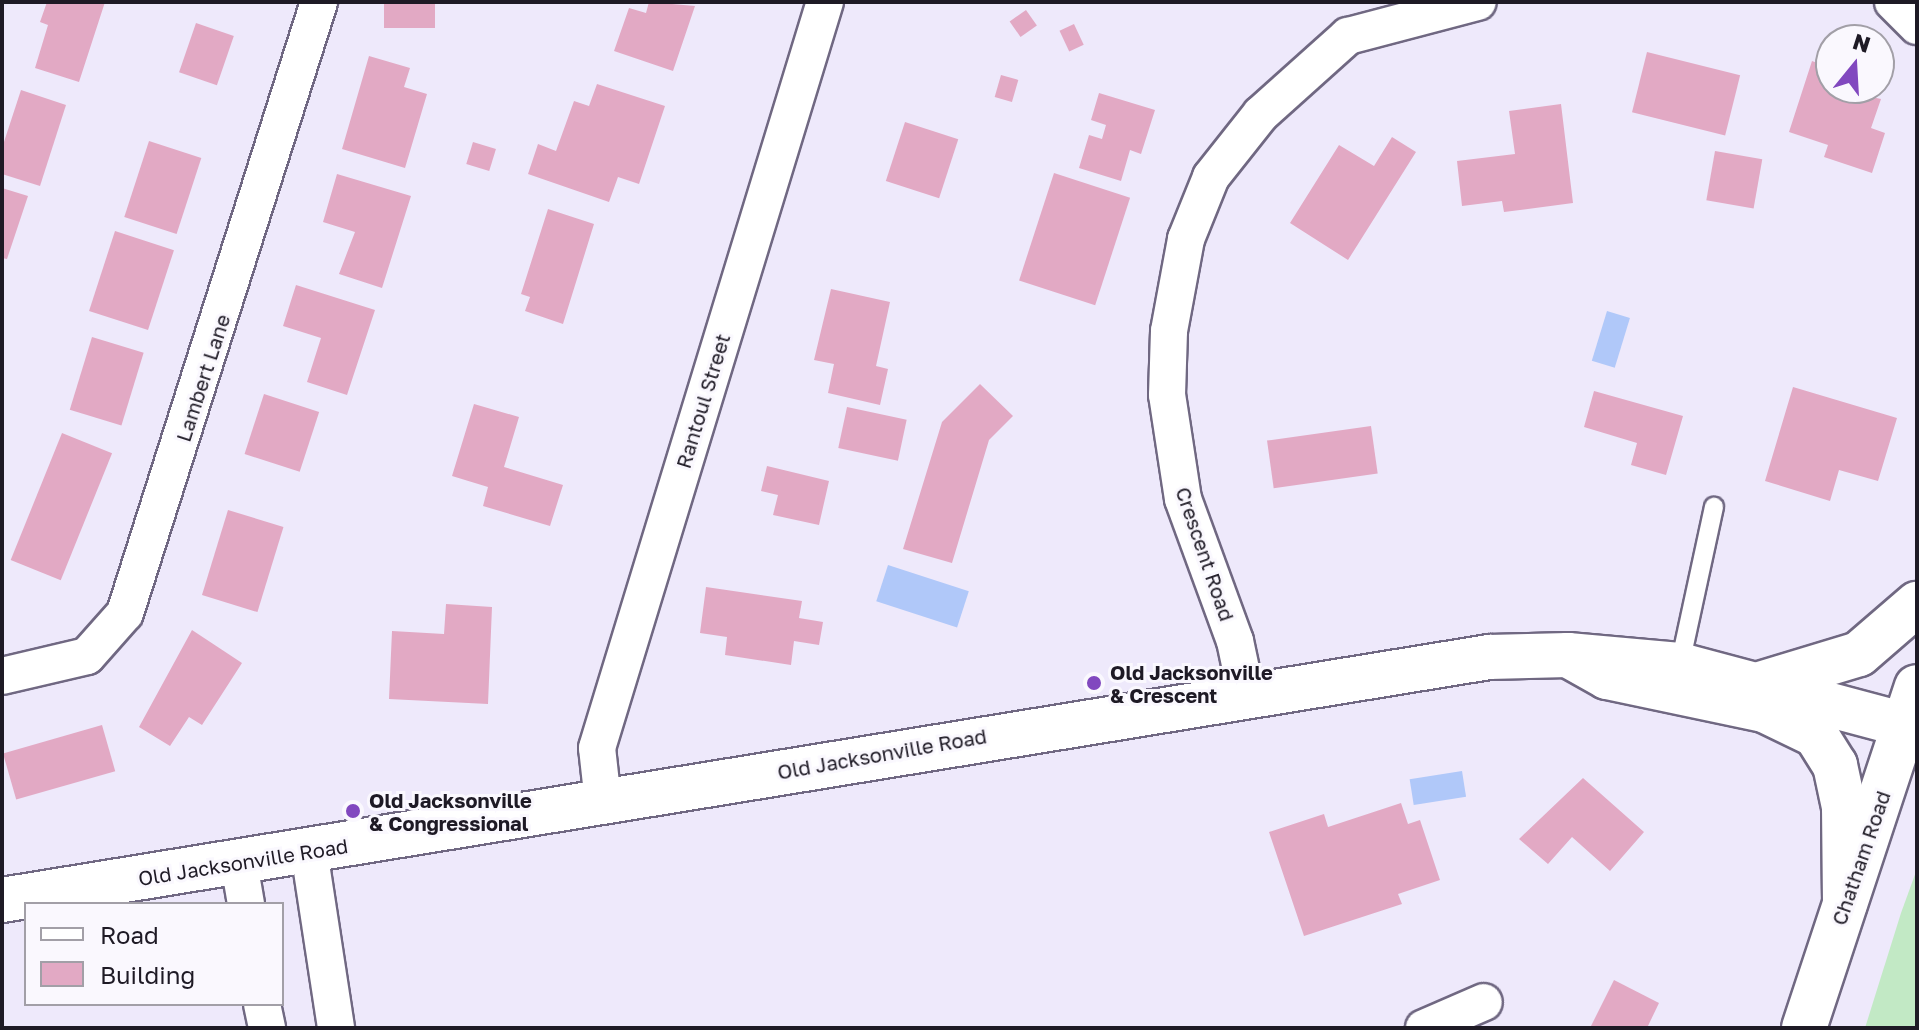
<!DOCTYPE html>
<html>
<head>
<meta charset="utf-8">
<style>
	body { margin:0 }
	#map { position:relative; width:1919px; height:1030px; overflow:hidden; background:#eee9fb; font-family:"Golos Text",sans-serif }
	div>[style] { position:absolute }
	.green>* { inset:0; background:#c2e9c5 }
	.water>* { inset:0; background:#b0c8f9; transform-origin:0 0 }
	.building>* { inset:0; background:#e2a9c4; transform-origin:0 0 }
	.roads { filter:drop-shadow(2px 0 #706882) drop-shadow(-2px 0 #706882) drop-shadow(0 2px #706882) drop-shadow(0 -2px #706882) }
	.service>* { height:18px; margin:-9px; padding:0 9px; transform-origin:9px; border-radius:9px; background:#fff }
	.minor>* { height:36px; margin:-18px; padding:0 18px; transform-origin:18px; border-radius:18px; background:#fff }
	.tertiary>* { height:44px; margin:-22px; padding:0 22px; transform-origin:22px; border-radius:22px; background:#fff }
	.secondary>* { height:44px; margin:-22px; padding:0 22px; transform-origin:22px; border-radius:22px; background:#fff }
	.dots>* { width:22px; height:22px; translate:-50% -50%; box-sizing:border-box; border:4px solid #faf8fe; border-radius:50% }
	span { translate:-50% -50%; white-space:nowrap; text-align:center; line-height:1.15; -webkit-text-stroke:6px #faf8fe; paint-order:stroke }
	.street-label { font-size:20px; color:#1e1a25 }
	.poi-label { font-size:20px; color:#1e1a25; font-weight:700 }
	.left { translate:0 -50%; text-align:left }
	.frame { position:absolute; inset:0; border:4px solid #1e1a25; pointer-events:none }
	.legend { position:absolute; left:24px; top:902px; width:260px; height:104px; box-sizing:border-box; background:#faf8fe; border:2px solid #a29fa7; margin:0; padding:10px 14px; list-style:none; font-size:24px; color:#1e1a25 }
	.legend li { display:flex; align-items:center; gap:16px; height:40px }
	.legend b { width:40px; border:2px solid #a29fa7 }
	.north { position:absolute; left:1815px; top:24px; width:80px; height:80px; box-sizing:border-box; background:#faf8fe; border:2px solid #a29fa7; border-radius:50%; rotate:18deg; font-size:22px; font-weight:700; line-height:32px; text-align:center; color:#1e1a25 }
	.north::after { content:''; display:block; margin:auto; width:28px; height:36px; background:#8148bf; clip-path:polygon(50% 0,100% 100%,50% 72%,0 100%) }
</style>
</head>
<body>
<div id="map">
	<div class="green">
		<i style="clip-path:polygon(1917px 869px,1917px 1028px,1865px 1028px,1901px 913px)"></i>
	</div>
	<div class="water">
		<i style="left:1607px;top:311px;width:24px;height:52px;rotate:17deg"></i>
		<i style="left:888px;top:565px;width:85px;height:38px;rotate:18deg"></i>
		<i style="left:1462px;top:771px;width:26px;height:53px;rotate:81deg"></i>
	</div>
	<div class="building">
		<i style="clip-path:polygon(47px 2px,105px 2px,79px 82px,35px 68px,48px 25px,40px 22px)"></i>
		<i style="left:384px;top:2px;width:51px;height:26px"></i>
		<i style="clip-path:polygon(649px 2px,695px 6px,673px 71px,614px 51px,629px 8px,646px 13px)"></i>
		<i style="left:1026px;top:10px;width:19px;height:20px;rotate:55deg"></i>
		<i style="left:196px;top:23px;width:40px;height:52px;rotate:19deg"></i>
		<i style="left:1074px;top:24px;width:23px;height:16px;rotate:65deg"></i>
		<i style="left:1647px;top:52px;width:96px;height:62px;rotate:14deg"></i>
		<i style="clip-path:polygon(369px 56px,410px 68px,404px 87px,427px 94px,405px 168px,342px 149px)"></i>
		<i style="clip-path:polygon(1812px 61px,1831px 68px,1831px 88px,1881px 99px,1871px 128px,1885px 133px,1872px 173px,1824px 157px,1828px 145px,1789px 132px)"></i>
		<i style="left:1001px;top:75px;width:18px;height:23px;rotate:16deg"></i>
		<i style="clip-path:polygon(597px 84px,665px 106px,639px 184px,618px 177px,609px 202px,528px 174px,538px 144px,556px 151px,574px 101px,589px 106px)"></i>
		<i style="clip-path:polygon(21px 90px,66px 105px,40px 186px,2px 174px,2px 148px)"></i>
		<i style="clip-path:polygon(1099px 93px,1155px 110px,1141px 154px,1130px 150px,1121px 181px,1079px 168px,1089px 135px,1102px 139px,1106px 125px,1091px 120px)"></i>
		<i style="clip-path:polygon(1561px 104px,1573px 203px,1504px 212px,1502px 201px,1462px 206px,1457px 161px,1515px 154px,1509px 111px)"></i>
		<i style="left:905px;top:122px;width:56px;height:62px;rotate:18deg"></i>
		<i style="clip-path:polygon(1392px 137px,1416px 152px,1348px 260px,1290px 223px,1339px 145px,1374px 166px)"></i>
		<i style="left:149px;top:141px;width:55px;height:80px;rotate:18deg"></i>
		<i style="left:473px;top:142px;width:24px;height:23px;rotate:17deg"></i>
		<i style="left:1715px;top:151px;width:48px;height:50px;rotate:10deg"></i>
		<i style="left:1054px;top:173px;width:80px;height:113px;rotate:18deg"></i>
		<i style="clip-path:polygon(337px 174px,411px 196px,382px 288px,339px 274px,355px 232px,323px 222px)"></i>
		<i style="clip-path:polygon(2px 188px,28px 196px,7px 259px,2px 258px)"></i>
		<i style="clip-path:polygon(548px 209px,594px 224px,563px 324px,525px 311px,530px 297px,521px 294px)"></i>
		<i style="left:115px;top:231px;width:62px;height:84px;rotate:18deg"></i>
		<i style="clip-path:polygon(296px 285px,375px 310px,347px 395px,307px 382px,321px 338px,283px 326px)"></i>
		<i style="clip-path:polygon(831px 289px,890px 302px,876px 366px,888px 369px,880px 405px,828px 393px,834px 364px,814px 360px)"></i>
		<i style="left:92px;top:337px;width:54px;height:76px;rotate:17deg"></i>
		<i style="clip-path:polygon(980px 384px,1013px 416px,989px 440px,952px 563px,903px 549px,942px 422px)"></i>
		<i style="clip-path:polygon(1793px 387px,1897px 418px,1878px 481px,1839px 470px,1830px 501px,1765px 481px)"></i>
		<i style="clip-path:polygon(1594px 391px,1683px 416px,1666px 475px,1631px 465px,1637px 443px,1584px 427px)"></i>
		<i style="left:264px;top:394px;width:58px;height:63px;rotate:18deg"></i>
		<i style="clip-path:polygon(474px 404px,519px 417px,504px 467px,563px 485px,550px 526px,483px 506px,488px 487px,452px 476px)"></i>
		<i style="left:847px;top:407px;width:61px;height:42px;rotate:12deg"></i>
		<i style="left:1371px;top:426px;width:48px;height:105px;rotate:82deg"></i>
		<i style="left:62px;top:433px;width:54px;height:137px;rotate:22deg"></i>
		<i style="clip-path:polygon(767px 466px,829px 481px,819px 525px,773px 515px,778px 495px,761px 491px)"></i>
		<i style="left:228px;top:510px;width:58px;height:89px;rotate:17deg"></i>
		<i style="clip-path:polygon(706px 587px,802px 601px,799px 618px,823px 622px,819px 645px,794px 641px,791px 665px,725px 655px,727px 637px,700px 633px)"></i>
		<i style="clip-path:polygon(446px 604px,492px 607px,488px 704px,389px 699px,392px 631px,444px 634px)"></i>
		<i style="clip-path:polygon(192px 630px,242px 663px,202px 725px,189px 717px,170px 746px,139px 727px)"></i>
		<i style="left:102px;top:725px;width:48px;height:103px;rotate:74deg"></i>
		<i style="clip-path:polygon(1583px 778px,1644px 832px,1610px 871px,1572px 837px,1548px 864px,1519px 839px)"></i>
		<i style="clip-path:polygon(1401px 803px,1408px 824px,1420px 820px,1440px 880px,1398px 894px,1402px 904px,1304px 936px,1269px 832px,1324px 814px,1328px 827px)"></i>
		<i style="clip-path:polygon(1614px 980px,1659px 1003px,1647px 1028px,1590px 1028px)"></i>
	</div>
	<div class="roads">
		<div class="service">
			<i style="left:1680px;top:664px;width:161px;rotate:-77.8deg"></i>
		</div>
		<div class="minor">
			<i style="left:1893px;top:2px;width:34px;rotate:45deg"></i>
			<i style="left:2px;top:676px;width:87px;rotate:-13.2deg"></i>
			<i style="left:87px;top:656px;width:57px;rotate:-48.5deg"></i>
			<i style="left:125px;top:613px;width:641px;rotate:-72.38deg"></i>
			<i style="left:1246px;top:693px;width:53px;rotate:-101.9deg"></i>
			<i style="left:1235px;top:641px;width:151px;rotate:-110.1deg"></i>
			<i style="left:1183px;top:499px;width:105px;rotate:-98.7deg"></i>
			<i style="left:1167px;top:395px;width:64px;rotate:-88.2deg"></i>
			<i style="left:1169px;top:331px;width:94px;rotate:-79.5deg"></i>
			<i style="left:1186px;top:239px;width:67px;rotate:-68deg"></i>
			<i style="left:1211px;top:177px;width:80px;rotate:-51.6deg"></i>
			<i style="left:1261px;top:114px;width:117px;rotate:-41.9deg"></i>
			<i style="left:1348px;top:36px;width:134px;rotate:-14.7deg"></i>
			<i style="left:603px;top:802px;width:54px;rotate:-96.3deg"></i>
			<i style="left:597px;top:748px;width:780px;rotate:-73.01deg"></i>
			<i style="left:309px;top:851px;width:179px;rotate:81.3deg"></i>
			<i style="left:239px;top:863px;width:42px;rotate:80.3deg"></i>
			<i style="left:262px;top:1004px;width:25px;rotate:78deg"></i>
			<i style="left:1424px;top:1028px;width:65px;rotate:-23.4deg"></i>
		</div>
		<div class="tertiary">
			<i style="left:2px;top:900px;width:1507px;rotate:-9.28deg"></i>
			<i style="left:1489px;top:657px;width:79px;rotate:-1.5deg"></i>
			<i style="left:1568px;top:655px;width:112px;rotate:5.1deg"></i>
			<i style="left:1680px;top:665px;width:233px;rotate:14.9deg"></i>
		</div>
		<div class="secondary">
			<i style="left:1568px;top:655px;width:45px;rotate:29.4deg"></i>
			<i style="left:1607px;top:677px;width:160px;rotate:11.9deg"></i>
			<i style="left:1764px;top:710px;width:58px;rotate:25.7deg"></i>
			<i style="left:1816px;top:735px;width:36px;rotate:58deg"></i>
			<i style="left:1835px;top:765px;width:43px;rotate:77.9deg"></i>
			<i style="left:1844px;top:807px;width:96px;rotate:89.4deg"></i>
			<i style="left:1763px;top:683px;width:100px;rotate:-16.8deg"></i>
			<i style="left:1859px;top:654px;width:77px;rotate:-40.8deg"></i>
			<i style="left:1804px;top:1028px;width:359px;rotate:-71.7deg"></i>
		</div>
	</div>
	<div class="dots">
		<i style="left:1094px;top:683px;background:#8148bf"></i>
		<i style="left:353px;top:811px;background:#8148bf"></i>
	</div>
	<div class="street-label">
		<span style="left:203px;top:378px;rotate:-72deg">Lambert Lane</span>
		<span style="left:703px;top:401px;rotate:-73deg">Rantoul Street</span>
		<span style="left:1205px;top:554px;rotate:71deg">Crescent Road</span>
		<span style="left:882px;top:754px;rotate:-10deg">Old Jacksonville Road</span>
		<span style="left:1861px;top:858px;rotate:-71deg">Chatham Road</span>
		<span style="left:243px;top:862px;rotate:-9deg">Old Jacksonville Road</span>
	</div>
	<div class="poi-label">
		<span class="left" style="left:1110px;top:684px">Old Jacksonville<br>&amp; Crescent</span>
		<span class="left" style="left:369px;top:812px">Old Jacksonville<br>&amp; Congressional</span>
	</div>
	<div class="frame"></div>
	<ul class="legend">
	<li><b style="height:10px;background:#fff"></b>Road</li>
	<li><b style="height:22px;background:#e2a9c4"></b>Building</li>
	</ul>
	<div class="north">N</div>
</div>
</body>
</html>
